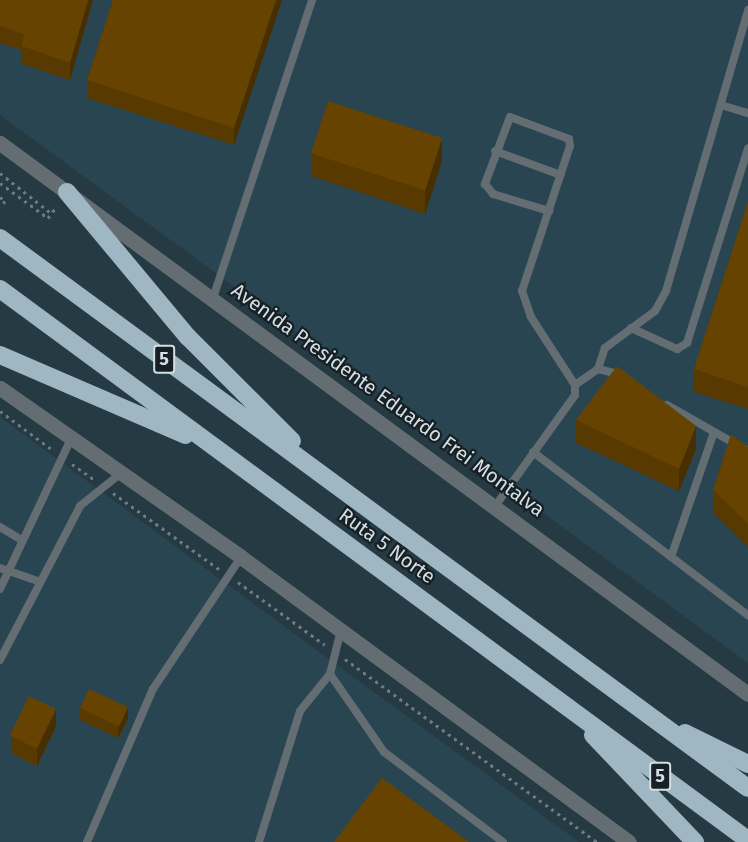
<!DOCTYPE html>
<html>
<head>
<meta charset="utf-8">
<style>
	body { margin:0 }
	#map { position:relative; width:748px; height:842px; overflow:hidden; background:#263a44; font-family:"Fira Sans",sans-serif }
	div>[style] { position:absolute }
	.built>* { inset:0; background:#284551 }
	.path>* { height:3px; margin-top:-1.5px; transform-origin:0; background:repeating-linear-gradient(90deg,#6b7c85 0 3px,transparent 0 7.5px) }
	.service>* { height:8px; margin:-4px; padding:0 4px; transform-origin:4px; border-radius:4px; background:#646d72 }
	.tertiary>* { height:15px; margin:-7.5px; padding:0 7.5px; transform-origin:7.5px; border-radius:7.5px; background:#646d72 }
	.motorway>* { height:18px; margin:-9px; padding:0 9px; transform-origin:9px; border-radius:9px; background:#9fb7c2 }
	.wall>* { inset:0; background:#583a01 }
	.shaded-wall>* { inset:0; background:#472f01 }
	.building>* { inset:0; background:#664301; transform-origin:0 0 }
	span { translate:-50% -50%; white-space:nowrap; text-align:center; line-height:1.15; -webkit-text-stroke:4.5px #172024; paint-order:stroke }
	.shield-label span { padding:2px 4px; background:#172024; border:2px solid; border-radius:4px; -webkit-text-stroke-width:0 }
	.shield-label { font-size:18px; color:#d3dfe5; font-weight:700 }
	.street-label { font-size:20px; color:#d3dfe5 }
</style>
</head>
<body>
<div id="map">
	<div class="built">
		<i style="clip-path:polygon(0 0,748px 0,748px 663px,0 115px)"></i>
		<i style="clip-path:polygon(0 417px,341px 668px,579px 842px,0 842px)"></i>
	</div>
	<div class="path">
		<i style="left:0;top:173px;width:65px;rotate:38.1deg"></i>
		<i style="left:0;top:183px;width:59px;rotate:36.1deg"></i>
		<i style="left:48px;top:218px;width:15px;rotate:-53deg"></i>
		<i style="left:0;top:197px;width:6px;rotate:39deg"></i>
		<i style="left:5px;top:201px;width:8px;rotate:130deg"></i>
		<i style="left:0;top:411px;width:67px;rotate:36.5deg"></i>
		<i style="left:72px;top:464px;width:29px;rotate:35deg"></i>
		<i style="left:113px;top:493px;width:132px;rotate:35.7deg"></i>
		<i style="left:238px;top:582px;width:107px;rotate:35.9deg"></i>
		<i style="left:345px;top:659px;width:311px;rotate:36deg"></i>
	</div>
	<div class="service">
		<i style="left:721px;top:105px;width:28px;rotate:17deg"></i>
		<i style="left:495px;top:151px;width:70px;rotate:20deg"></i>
		<i style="left:213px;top:298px;width:314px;rotate:-71.6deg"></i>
		<i style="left:631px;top:328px;width:51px;rotate:24.5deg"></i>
		<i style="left:677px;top:349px;width:12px;rotate:-31deg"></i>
		<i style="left:687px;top:343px;width:204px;rotate:-72.6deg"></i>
		<i style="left:598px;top:369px;width:22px;rotate:-72deg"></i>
		<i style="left:605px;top:348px;width:62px;rotate:-36.5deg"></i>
		<i style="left:655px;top:311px;width:23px;rotate:-61deg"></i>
		<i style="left:666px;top:291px;width:293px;rotate:-73.7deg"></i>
		<i style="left:575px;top:385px;width:28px;rotate:-35deg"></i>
		<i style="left:598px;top:369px;width:25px;rotate:14deg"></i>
		<i style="left:667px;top:405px;width:93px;rotate:29.6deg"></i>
		<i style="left:533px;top:452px;width:270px;rotate:37.2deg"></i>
		<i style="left:496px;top:505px;width:135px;rotate:-54.3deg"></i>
		<i style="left:575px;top:395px;width:10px;rotate:-90deg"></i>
		<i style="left:575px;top:385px;width:81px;rotate:-122.9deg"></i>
		<i style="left:531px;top:317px;width:28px;rotate:-109deg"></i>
		<i style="left:522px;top:291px;width:153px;rotate:-71.7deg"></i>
		<i style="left:570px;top:146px;width:7px;rotate:-98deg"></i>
		<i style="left:569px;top:139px;width:63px;rotate:-159.6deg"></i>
		<i style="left:510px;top:117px;width:72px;rotate:110.5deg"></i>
		<i style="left:485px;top:184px;width:13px;rotate:51deg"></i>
		<i style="left:493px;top:194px;width:59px;rotate:16.9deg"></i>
		<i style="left:0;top:527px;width:26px;rotate:31deg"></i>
		<i style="left:671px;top:557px;width:129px;rotate:-71deg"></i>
		<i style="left:0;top:568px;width:40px;rotate:18.9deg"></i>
		<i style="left:0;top:589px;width:166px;rotate:-64.7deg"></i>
		<i style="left:0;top:660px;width:174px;rotate:-62.5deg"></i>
		<i style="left:80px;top:506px;width:53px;rotate:-38.8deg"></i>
		<i style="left:330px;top:674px;width:95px;rotate:55.3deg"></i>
		<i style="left:384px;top:752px;width:149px;rotate:37.1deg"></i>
		<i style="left:87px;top:842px;width:167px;rotate:-66.7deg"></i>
		<i style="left:153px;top:689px;width:159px;rotate:-56.3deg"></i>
		<i style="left:259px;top:842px;width:137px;rotate:-72.6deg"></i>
		<i style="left:300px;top:711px;width:48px;rotate:-51deg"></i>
		<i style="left:330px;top:674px;width:45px;rotate:-76deg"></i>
	</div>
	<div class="tertiary">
		<i style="left:0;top:143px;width:929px;rotate:36.38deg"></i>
		<i style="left:0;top:388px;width:294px;rotate:35deg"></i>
		<i style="left:241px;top:557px;width:481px;rotate:36.3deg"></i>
	</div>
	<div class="motorway">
		<i style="left:67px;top:192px;width:189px;rotate:50.2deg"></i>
		<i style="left:188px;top:337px;width:147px;rotate:45deg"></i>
		<i style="left:0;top:238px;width:928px;rotate:36.33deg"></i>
		<i style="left:0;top:289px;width:929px;rotate:36.38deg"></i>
		<i style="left:0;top:355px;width:202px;rotate:23.3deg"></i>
		<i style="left:685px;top:733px;width:70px;rotate:26.2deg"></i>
		<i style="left:593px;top:735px;width:148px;rotate:46.4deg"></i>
	</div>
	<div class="wall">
		<i style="clip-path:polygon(0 0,93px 0,70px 80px,22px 64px,22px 50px,0 43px)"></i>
		<i style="clip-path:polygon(113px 0,282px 0,234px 145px,87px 98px,87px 80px)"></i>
		<i style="clip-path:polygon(311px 153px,442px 161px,425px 214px,311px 176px)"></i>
		<i style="clip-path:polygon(748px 202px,748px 409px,694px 392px,694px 369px)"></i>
		<i style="clip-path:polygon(576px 420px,696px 449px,679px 491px,576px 443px)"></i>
		<i style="clip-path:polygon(748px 447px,748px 547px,713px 513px,713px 490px)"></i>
		<i style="clip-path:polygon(80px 708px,128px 719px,118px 738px,80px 720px)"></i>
		<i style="clip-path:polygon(56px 726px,37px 766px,11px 753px,11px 736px)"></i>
	</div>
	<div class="shaded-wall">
		<i style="clip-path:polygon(88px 0,93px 0,70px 80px,70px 63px)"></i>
		<i style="clip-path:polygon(276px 0,282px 0,234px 145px,234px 128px)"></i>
		<i style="clip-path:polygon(442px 138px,442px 161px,425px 214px,425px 191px)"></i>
		<i style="clip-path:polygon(696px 426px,696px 449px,679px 491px,679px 469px)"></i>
		<i style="clip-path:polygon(128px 707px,128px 719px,118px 738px,118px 726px)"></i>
		<i style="clip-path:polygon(56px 709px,56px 726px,37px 766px,37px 748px)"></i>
	</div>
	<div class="building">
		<i style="clip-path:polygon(0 0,88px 0,70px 63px,22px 46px,24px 34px,0 26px)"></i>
		<i style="clip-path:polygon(113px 0,276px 0,234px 128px,87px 80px)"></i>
		<i style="left:328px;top:101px;width:120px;height:55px;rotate:18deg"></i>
		<i style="clip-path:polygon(748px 202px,748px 387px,694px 369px)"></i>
		<i style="clip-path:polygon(617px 366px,696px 426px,679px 469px,576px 420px)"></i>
		<i style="clip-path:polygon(731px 434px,748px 447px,748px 524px,713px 490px)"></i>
		<i style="left:89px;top:689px;width:43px;height:21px;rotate:25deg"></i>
		<i style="left:29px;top:696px;width:30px;height:44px;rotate:26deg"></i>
		<i style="clip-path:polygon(382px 778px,469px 842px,334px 842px)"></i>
	</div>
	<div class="shield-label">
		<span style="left:164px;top:359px">5</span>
		<span style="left:660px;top:776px">5</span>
	</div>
	<div class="street-label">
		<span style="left:388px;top:400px;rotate:36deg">Avenida Presidente Eduardo Frei Montalva</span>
		<span style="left:387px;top:546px;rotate:36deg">Ruta 5 Norte</span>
	</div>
</div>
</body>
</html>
